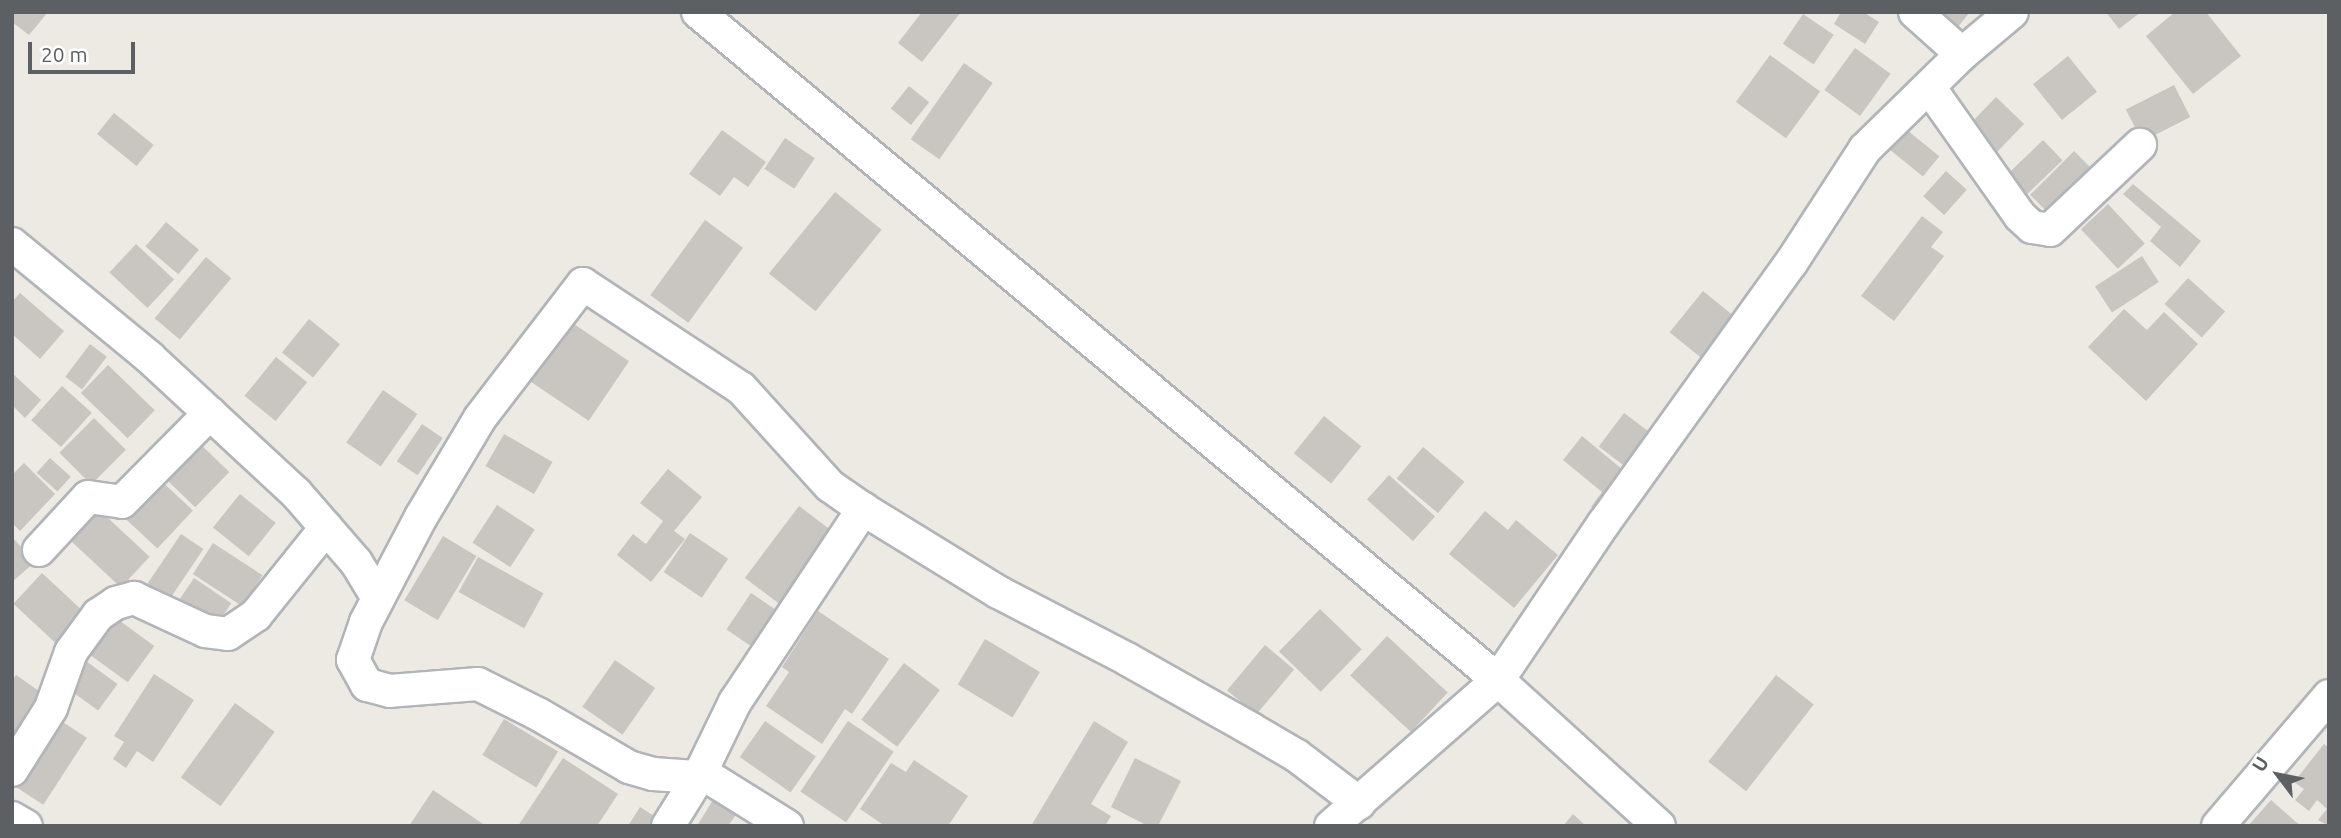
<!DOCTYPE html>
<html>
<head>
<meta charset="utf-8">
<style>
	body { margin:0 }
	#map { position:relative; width:2341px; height:838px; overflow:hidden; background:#edeae4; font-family:Ubuntu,sans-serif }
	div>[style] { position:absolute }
	.building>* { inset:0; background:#c9c5c1; transform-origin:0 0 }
	.roads { filter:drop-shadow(2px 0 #b1b5b8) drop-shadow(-2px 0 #b1b5b8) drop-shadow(0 2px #b1b5b8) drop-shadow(0 -2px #b1b5b8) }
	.minor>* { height:32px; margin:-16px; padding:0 16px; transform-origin:16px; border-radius:16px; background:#fff }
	span { translate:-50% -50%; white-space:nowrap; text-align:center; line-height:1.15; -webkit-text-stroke:5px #fff; paint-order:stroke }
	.frame { position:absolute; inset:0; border:14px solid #5c6063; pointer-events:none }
	.north { position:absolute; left:2243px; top:740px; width:70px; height:70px; -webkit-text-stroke:5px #fff; paint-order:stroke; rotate:302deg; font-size:19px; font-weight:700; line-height:28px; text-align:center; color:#5c6063 }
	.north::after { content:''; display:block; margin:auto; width:24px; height:32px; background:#5c6063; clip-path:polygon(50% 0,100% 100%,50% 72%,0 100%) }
	.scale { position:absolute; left:28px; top:42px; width:107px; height:32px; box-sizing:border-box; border:4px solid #5c6063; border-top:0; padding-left:9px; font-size:21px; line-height:24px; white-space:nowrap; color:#5c6063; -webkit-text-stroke:5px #fff; paint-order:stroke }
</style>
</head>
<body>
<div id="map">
	<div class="building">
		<i style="clip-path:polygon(12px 12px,48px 12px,29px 35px,12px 22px)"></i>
		<i style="clip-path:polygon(922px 12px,961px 12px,922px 62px,898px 43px)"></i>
		<i style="clip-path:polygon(1841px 12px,1863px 12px,1879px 22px,1865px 44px,1834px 24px)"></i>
		<i style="clip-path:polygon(1939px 12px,1970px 12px,1957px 28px)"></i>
		<i style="clip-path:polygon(2106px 12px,2141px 12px,2119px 29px)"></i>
		<i style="clip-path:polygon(2175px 12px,2206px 12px,2241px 56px,2193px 94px,2146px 36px)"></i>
		<i style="left:1803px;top:14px;width:37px;height:36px;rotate:34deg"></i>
		<i style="left:1855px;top:48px;width:44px;height:52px;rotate:36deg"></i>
		<i style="left:1770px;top:55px;width:62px;height:58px;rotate:36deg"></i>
		<i style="left:2068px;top:56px;width:46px;height:45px;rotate:51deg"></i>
		<i style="left:964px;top:63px;width:35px;height:93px;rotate:35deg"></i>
		<i style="left:2174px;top:85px;width:36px;height:54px;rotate:63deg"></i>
		<i style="left:909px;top:86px;width:26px;height:29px;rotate:39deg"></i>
		<i style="left:1996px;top:97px;width:39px;height:40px;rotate:44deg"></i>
		<i style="left:114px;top:113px;width:51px;height:27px;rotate:39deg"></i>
		<i style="left:1902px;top:126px;width:48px;height:26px;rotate:39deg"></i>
		<i style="clip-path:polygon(722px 130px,766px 162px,748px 187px,734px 177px,720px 196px,689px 174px)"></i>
		<i style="left:785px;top:138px;width:36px;height:37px;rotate:34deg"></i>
		<i style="left:2043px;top:140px;width:28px;height:57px;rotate:46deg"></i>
		<i style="left:2074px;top:151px;width:34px;height:62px;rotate:45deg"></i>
		<i style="left:1946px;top:171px;width:28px;height:34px;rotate:42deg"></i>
		<i style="clip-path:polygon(2133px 184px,2201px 241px,2180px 267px,2150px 241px,2161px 227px,2123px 194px)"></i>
		<i style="left:835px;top:192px;width:60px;height:105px;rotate:39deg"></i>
		<i style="left:2108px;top:204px;width:54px;height:37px;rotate:47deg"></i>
		<i style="clip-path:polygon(1922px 216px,1943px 232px,1931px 247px,1944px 256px,1894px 321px,1861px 296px)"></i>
		<i style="left:705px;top:220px;width:47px;height:93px;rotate:36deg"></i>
		<i style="left:166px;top:222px;width:43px;height:32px;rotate:40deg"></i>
		<i style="left:136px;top:244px;width:52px;height:39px;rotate:43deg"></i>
		<i style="left:2142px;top:256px;width:31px;height:56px;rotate:57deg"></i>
		<i style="left:206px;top:257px;width:33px;height:80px;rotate:40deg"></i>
		<i style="left:2188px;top:278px;width:50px;height:35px;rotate:42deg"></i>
		<i style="left:1703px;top:291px;width:48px;height:53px;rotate:39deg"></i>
		<i style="clip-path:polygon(20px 293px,64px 331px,40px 359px,12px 334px,12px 302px)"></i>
		<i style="clip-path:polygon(2124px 309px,2147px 330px,2164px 312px,2198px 344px,2146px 401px,2088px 347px)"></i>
		<i style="left:309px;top:319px;width:40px;height:43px;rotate:39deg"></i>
		<i style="left:571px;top:322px;width:70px;height:72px;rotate:34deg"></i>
		<i style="left:90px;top:344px;width:21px;height:41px;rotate:37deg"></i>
		<i style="left:276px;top:357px;width:40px;height:50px;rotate:39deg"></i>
		<i style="left:108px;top:365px;width:65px;height:39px;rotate:44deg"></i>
		<i style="clip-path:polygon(12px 373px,41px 400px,25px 418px,12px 405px)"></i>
		<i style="left:62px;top:386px;width:40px;height:46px;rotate:42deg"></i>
		<i style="left:383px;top:390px;width:42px;height:64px;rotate:35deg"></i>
		<i style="left:1624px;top:413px;width:38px;height:42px;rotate:37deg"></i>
		<i style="left:1324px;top:416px;width:48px;height:48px;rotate:39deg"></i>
		<i style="left:94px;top:418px;width:45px;height:49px;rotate:45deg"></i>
		<i style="left:422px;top:424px;width:25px;height:45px;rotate:34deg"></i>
		<i style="left:504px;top:434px;width:56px;height:37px;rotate:30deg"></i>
		<i style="clip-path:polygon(1582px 436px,1634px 479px,1603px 517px,1591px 507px,1602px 492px,1563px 460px)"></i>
		<i style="left:194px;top:438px;width:49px;height:49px;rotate:44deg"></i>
		<i style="left:1423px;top:447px;width:54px;height:41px;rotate:40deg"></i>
		<i style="left:50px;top:458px;width:28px;height:20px;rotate:42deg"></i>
		<i style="clip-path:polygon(24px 463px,55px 494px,20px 531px,12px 523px,12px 475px)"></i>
		<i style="clip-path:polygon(668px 469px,702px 497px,674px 531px,685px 539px,651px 582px,617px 555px,633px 534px,646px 544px,663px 521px,640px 503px)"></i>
		<i style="left:1389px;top:475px;width:62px;height:33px;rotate:42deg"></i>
		<i style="left:157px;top:477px;width:49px;height:52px;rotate:43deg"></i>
		<i style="left:240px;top:494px;width:46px;height:43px;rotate:39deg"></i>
		<i style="left:94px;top:505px;width:76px;height:42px;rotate:43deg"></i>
		<i style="left:497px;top:505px;width:45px;height:45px;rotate:33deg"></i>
		<i style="left:799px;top:506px;width:53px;height:90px;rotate:37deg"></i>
		<i style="clip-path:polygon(1485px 511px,1508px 530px,1516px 520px,1558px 555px,1514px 608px,1449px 554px)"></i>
		<i style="left:690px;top:533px;width:46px;height:47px;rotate:34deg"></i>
		<i style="left:181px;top:534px;width:27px;height:67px;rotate:34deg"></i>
		<i style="left:443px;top:536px;width:39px;height:75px;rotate:31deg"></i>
		<i style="clip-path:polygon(12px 537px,35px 562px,12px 582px)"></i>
		<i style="left:213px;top:543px;width:59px;height:37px;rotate:33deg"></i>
		<i style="left:478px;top:557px;width:75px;height:40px;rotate:29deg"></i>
		<i style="left:42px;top:573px;width:65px;height:42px;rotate:43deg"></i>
		<i style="left:194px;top:578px;width:45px;height:32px;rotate:34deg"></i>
		<i style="left:751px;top:593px;width:42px;height:44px;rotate:34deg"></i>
		<i style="left:1320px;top:609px;width:58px;height:59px;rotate:44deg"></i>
		<i style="clip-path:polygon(818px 611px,889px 659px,852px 714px,845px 709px,822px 744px,766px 706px,789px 672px,782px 667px)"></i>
		<i style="left:109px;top:613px;width:56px;height:45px;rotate:36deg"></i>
		<i style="left:1387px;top:636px;width:83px;height:54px;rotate:43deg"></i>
		<i style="left:985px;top:639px;width:64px;height:53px;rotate:31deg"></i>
		<i style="left:1265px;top:645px;width:38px;height:59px;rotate:40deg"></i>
		<i style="left:615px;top:660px;width:49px;height:57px;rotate:35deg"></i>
		<i style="left:86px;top:661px;width:39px;height:33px;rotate:36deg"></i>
		<i style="left:904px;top:663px;width:45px;height:71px;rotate:37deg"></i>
		<i style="clip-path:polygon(154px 674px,194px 700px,153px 762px,137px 751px,126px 768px,113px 759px,124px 742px,114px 736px)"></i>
		<i style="clip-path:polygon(16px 675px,52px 700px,12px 757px,12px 681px)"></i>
		<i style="left:1776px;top:675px;width:48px;height:110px;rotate:38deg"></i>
		<i style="left:235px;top:703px;width:49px;height:92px;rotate:36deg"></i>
		<i style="left:55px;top:717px;width:38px;height:80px;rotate:33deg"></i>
		<i style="left:504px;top:719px;width:63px;height:42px;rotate:31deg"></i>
		<i style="left:765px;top:721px;width:62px;height:44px;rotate:35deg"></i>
		<i style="left:848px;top:721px;width:55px;height:85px;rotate:34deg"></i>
		<i style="clip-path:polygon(1094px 721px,1128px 742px,1091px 804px,1111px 816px,1105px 826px,1031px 826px)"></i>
		<i style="clip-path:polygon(2324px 744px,2329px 748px,2329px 826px,2318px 820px,2327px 809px,2317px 800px,2309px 811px,2295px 800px,2304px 789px,2294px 782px)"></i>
		<i style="clip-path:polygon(563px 758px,618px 794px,597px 826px,518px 826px)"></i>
		<i style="clip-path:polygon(1135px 758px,1181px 781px,1158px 826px,1148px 826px,1111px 807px)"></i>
		<i style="clip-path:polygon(914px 760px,968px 796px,948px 826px,885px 826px,860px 809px,891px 763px,906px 772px)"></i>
		<i style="clip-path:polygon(433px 790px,486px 826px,409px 826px)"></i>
		<i style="clip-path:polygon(716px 795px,738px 812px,728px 826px,697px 826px)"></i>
		<i style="clip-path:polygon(2271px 800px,2296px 822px,2301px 826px,2248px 826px)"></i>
		<i style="clip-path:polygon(640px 807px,665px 823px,664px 826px,628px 826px)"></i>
		<i style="clip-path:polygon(1573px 814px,1586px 826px,1563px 826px)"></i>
	</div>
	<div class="roads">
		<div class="minor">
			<i style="left:698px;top:12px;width:1042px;rotate:39.86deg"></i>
			<i style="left:1498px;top:680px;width:222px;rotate:138.8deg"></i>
			<i style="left:1915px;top:12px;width:63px;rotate:41.8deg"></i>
			<i style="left:1929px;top:87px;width:158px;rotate:54.8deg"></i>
			<i style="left:2020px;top:216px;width:16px;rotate:43deg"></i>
			<i style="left:2032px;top:227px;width:18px;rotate:9deg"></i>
			<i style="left:2050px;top:230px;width:124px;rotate:-43.4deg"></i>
			<i style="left:12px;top:244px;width:178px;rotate:39.5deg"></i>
			<i style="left:149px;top:357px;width:200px;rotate:42.8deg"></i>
			<i style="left:296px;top:493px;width:91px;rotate:49deg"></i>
			<i style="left:356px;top:562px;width:42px;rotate:58.6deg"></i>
			<i style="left:39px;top:550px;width:72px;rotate:-47.2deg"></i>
			<i style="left:88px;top:497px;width:34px;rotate:8deg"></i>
			<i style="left:122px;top:502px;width:125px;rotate:-45.3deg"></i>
			<i style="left:12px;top:770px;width:73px;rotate:-57.8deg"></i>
			<i style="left:51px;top:708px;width:59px;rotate:-70.3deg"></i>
			<i style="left:71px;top:652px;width:46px;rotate:-53.9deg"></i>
			<i style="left:98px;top:615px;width:22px;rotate:-34deg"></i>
			<i style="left:116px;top:603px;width:19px;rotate:-16deg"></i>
			<i style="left:134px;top:598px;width:78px;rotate:24.9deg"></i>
			<i style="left:205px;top:631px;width:23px;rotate:7deg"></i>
			<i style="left:228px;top:634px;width:34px;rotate:-34deg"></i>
			<i style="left:256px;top:615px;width:112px;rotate:-51.2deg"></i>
			<i style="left:12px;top:818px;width:16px;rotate:30deg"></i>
			<i style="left:668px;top:826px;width:59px;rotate:-58.2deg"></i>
			<i style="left:699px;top:776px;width:82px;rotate:-64.1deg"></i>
			<i style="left:735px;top:702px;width:232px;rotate:-56.4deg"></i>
			<i style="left:787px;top:826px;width:91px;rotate:-148.1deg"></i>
			<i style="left:710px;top:778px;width:57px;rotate:-176deg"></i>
			<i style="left:653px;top:774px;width:25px;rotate:-164deg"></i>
			<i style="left:629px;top:767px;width:105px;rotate:-149.8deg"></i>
			<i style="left:538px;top:714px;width:67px;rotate:-153.4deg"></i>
			<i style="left:478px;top:684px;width:88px;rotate:175.5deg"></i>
			<i style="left:390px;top:691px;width:24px;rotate:-165deg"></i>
			<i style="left:367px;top:685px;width:29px;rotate:-119deg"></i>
			<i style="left:353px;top:660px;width:40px;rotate:-71.1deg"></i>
			<i style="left:366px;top:622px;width:119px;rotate:-62.4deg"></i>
			<i style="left:421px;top:517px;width:115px;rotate:-59.2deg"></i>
			<i style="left:480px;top:418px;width:169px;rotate:-52.5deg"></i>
			<i style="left:583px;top:284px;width:189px;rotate:33.4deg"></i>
			<i style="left:741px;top:388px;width:132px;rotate:47.8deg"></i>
			<i style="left:830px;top:486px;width:40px;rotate:34.9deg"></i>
			<i style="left:863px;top:509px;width:158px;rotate:31.6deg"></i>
			<i style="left:998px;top:592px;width:145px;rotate:27.4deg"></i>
			<i style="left:1127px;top:659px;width:142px;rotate:29.4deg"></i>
			<i style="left:1251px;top:729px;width:53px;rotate:30.4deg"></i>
			<i style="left:1297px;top:756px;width:78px;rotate:37.2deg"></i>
			<i style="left:1659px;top:826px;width:217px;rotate:-137.8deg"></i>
			<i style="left:1498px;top:680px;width:189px;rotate:-56deg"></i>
			<i style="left:1604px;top:523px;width:320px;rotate:-54.3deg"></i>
			<i style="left:1791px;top:263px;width:136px;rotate:-57deg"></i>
			<i style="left:1865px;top:149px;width:136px;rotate:-44.4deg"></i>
			<i style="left:1962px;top:54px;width:65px;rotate:-40deg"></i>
			<i style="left:2218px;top:826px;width:171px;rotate:-49.5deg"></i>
		</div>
	</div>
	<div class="frame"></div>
	<div class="north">U</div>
	<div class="scale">20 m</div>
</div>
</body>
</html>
